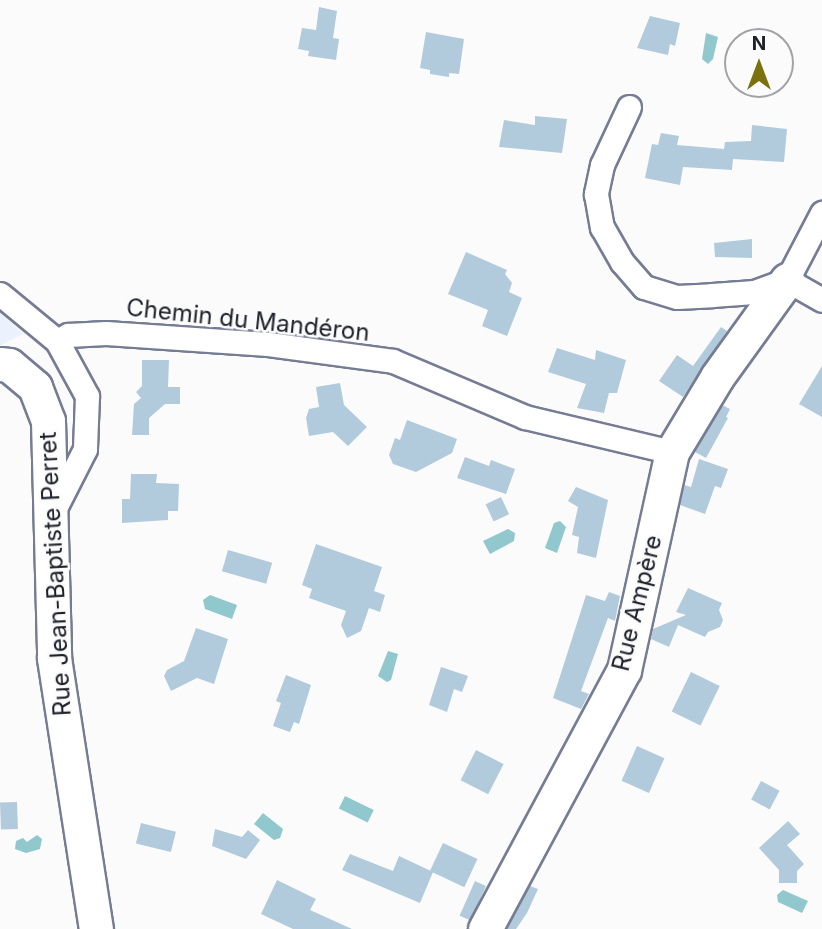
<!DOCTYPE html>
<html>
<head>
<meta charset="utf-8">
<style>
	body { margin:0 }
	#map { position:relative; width:822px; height:929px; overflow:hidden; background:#fbfbfb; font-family:Inter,sans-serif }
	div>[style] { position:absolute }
	.built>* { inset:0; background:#ecf1fe }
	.water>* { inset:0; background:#90c8cd; transform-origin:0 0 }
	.building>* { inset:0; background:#b1cbdc; transform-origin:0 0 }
	.roads { filter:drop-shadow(2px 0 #757c93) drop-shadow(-2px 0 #757c93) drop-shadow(0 2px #757c93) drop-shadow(0 -2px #757c93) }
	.street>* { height:23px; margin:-11.5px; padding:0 11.5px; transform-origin:11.5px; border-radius:11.5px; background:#fff }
	.secondary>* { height:33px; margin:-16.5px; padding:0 16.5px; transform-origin:16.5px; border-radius:16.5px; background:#fff }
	span { translate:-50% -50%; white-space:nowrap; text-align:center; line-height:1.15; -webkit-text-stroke:5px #fbfbfb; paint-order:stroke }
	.street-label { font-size:24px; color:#1d2029 }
	.north { position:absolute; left:724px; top:28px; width:70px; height:70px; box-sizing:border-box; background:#fbfbfb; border:2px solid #a2a3a7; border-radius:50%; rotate:0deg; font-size:19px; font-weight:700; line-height:28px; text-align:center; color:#1d2029 }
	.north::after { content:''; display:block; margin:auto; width:24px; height:32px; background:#7c700f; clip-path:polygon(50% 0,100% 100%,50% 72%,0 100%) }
</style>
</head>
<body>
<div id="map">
	<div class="built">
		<i style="clip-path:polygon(0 312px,23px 334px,1px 345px,0 345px)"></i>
	</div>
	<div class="water">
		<i style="clip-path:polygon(706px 33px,718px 37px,713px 59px,708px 64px,702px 59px)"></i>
		<i style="clip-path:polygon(560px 521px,566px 527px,557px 553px,545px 548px,554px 523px)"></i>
		<i style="clip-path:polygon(508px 529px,515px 533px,514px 541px,490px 554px,483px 541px)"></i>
		<i style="clip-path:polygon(210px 595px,237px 605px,232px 619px,205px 609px,203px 600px)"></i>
		<i style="clip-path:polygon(388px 651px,398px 654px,391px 680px,387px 682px,378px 676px)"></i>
		<i style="left:345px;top:796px;width:32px;height:14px;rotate:26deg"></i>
		<i style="clip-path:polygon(263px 813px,283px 829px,280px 838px,274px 840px,254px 824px)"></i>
		<i style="clip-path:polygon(37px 835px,42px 839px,40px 849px,26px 853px,15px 849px,16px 841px,23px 838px,27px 842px)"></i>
		<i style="clip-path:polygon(783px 890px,808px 901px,802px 913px,778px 902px,777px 895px)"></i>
	</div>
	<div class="building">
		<i style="clip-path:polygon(319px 7px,337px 11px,333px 38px,339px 39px,336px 60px,308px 56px,309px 51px,298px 49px,302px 28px,316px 30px)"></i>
		<i style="clip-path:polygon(650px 16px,680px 23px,675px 46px,670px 44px,668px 55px,637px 48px)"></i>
		<i style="clip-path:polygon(426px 32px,464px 39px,459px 74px,449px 73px,449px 77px,430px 74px,430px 70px,420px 68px)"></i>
		<i style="clip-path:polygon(535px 116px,567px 119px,562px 153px,499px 147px,504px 120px,535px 125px)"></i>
		<i style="clip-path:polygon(752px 125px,787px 129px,784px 162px,733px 159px,732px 170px,683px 167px,680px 185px,645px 178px,652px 144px,658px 145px,661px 133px,679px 136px,677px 145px,724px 149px,725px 142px,751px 141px)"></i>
		<i style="clip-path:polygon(752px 239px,752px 258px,715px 257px,714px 243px)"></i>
		<i style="clip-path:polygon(466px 252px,507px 270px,505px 274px,512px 283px,509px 292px,522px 298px,507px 336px,482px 326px,488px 310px,448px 294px)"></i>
		<i style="clip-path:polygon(721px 327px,727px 331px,683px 397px,659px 381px,677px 355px,693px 366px)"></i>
		<i style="clip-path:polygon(557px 348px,595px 360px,596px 350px,626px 360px,617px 393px,609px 393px,604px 413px,577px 408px,586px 384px,548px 372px)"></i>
		<i style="clip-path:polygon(142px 360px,169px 360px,168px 387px,180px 387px,180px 404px,165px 404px,149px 418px,149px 435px,132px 435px,134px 404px,141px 398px,136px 392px,142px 386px)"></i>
		<i style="clip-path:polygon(822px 366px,822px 417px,799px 404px)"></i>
		<i style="clip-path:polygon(340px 383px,344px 405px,367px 427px,348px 446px,333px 432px,309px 436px,306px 418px,309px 409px,319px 407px,316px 387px)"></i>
		<i style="clip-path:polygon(722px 405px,730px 409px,726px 417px,728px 418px,706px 458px,695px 452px)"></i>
		<i style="clip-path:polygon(407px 420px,457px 439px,452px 453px,416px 472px,393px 464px,389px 455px,395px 438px,400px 440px)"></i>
		<i style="clip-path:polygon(465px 457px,489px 466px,491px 460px,515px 469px,506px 494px,457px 478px)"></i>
		<i style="clip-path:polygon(699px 459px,728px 469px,721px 488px,715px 486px,705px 514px,680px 505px,684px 485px,691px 487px)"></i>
		<i style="clip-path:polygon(131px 474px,157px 474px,156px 483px,179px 484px,178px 511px,168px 511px,168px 520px,122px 523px,122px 499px,130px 499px)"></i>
		<i style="clip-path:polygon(576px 487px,608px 500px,596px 558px,577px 553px,579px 537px,572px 535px,578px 507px,568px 501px)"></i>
		<i style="left:501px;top:497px;width:19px;height:17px;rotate:65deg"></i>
		<i style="clip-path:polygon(316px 544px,382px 567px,374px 591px,385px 595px,380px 612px,369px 608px,361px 631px,347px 638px,341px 625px,346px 611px,309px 598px,312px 589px,302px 585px)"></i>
		<i style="left:228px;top:550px;width:46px;height:22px;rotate:16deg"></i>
		<i style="clip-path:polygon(688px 588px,722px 603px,719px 610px,723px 620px,720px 627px,708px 632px,705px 637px,678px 625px,669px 647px,651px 639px,653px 629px,686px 615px,676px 612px)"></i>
		<i style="clip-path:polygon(609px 592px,620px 596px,615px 621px,608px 618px,581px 691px,589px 694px,581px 709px,553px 698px,586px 595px,605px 601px)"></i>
		<i style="clip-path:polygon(196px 628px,228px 639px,214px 684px,197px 678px,171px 691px,164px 676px,167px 670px,184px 661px)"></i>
		<i style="clip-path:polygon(441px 667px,468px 676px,462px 692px,454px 689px,447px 712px,429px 705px)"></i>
		<i style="left:691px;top:672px;width:32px;height:44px;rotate:26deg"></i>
		<i style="clip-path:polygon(286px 675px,311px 685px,299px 724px,294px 722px,290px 732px,273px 726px,281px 703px,276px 701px)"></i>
		<i style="left:637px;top:746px;width:30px;height:38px;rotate:24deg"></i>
		<i style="left:476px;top:750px;width:31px;height:34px;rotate:27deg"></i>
		<i style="left:761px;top:781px;width:21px;height:21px;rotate:28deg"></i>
		<i style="left:17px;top:802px;width:27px;height:17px;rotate:88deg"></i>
		<i style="clip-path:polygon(788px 821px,800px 834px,787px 845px,804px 864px,797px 871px,797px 883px,779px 883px,779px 870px,759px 848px)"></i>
		<i style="left:141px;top:823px;width:36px;height:21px;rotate:14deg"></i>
		<i style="clip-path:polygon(215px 829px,242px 837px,248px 830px,260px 840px,246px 859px,212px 846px)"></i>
		<i style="left:443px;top:843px;width:38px;height:31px;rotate:25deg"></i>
		<i style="clip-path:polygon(350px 854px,393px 871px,399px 856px,433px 872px,420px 903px,342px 870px)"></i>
		<i style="clip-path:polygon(277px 880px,316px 899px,310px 910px,352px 929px,293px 929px,261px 914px)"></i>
		<i style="left:475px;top:881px;width:12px;height:38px;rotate:24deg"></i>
		<i style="clip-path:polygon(530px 886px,538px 889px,527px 913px,516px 929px,507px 929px)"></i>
	</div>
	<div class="roads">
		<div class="street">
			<i style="left:629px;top:107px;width:64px;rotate:115deg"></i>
			<i style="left:602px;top:165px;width:30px;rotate:102deg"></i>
			<i style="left:596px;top:194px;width:34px;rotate:80deg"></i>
			<i style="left:602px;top:227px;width:40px;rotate:60.3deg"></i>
			<i style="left:622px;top:262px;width:33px;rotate:49deg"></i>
			<i style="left:644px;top:287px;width:34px;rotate:17deg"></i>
			<i style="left:677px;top:297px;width:35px;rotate:-3deg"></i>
			<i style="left:712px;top:295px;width:42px;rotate:-4.1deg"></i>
			<i style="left:754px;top:292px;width:35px;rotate:-20deg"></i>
			<i style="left:787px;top:280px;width:76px;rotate:-62.4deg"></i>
			<i style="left:787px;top:280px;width:40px;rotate:29.7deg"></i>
			<i style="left:0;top:294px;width:74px;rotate:39.5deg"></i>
			<i style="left:57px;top:341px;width:63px;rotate:61.4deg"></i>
			<i style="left:87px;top:396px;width:53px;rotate:92.2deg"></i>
			<i style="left:85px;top:449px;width:73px;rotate:116.9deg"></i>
			<i style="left:57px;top:341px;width:13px;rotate:-29deg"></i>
			<i style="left:68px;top:335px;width:38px;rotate:-3deg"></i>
			<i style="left:106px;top:333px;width:162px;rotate:3.9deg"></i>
			<i style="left:268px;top:344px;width:126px;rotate:7.7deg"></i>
			<i style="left:393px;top:361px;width:143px;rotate:23deg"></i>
			<i style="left:525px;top:417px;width:151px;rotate:13.4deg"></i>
		</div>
		<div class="secondary">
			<i style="left:0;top:364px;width:9px;rotate:6deg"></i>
			<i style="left:9px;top:365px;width:34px;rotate:40deg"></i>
			<i style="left:35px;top:387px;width:36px;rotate:69deg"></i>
			<i style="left:48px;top:421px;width:237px;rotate:88.5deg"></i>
			<i style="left:54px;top:658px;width:274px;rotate:81.2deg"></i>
			<i style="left:485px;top:929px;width:294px;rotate:-61.8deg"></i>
			<i style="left:624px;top:670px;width:223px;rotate:-77.6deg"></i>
			<i style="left:672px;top:452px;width:87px;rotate:-59deg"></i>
			<i style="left:717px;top:377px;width:120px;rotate:-54.2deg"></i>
		</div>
	</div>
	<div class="street-label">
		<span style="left:248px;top:320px;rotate:6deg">Chemin du Mandéron</span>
		<span style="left:55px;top:574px;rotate:-93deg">Rue Jean-Baptiste Perret</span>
		<span style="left:637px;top:603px;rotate:-76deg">Rue Ampère</span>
	</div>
	<div class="north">N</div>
</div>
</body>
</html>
